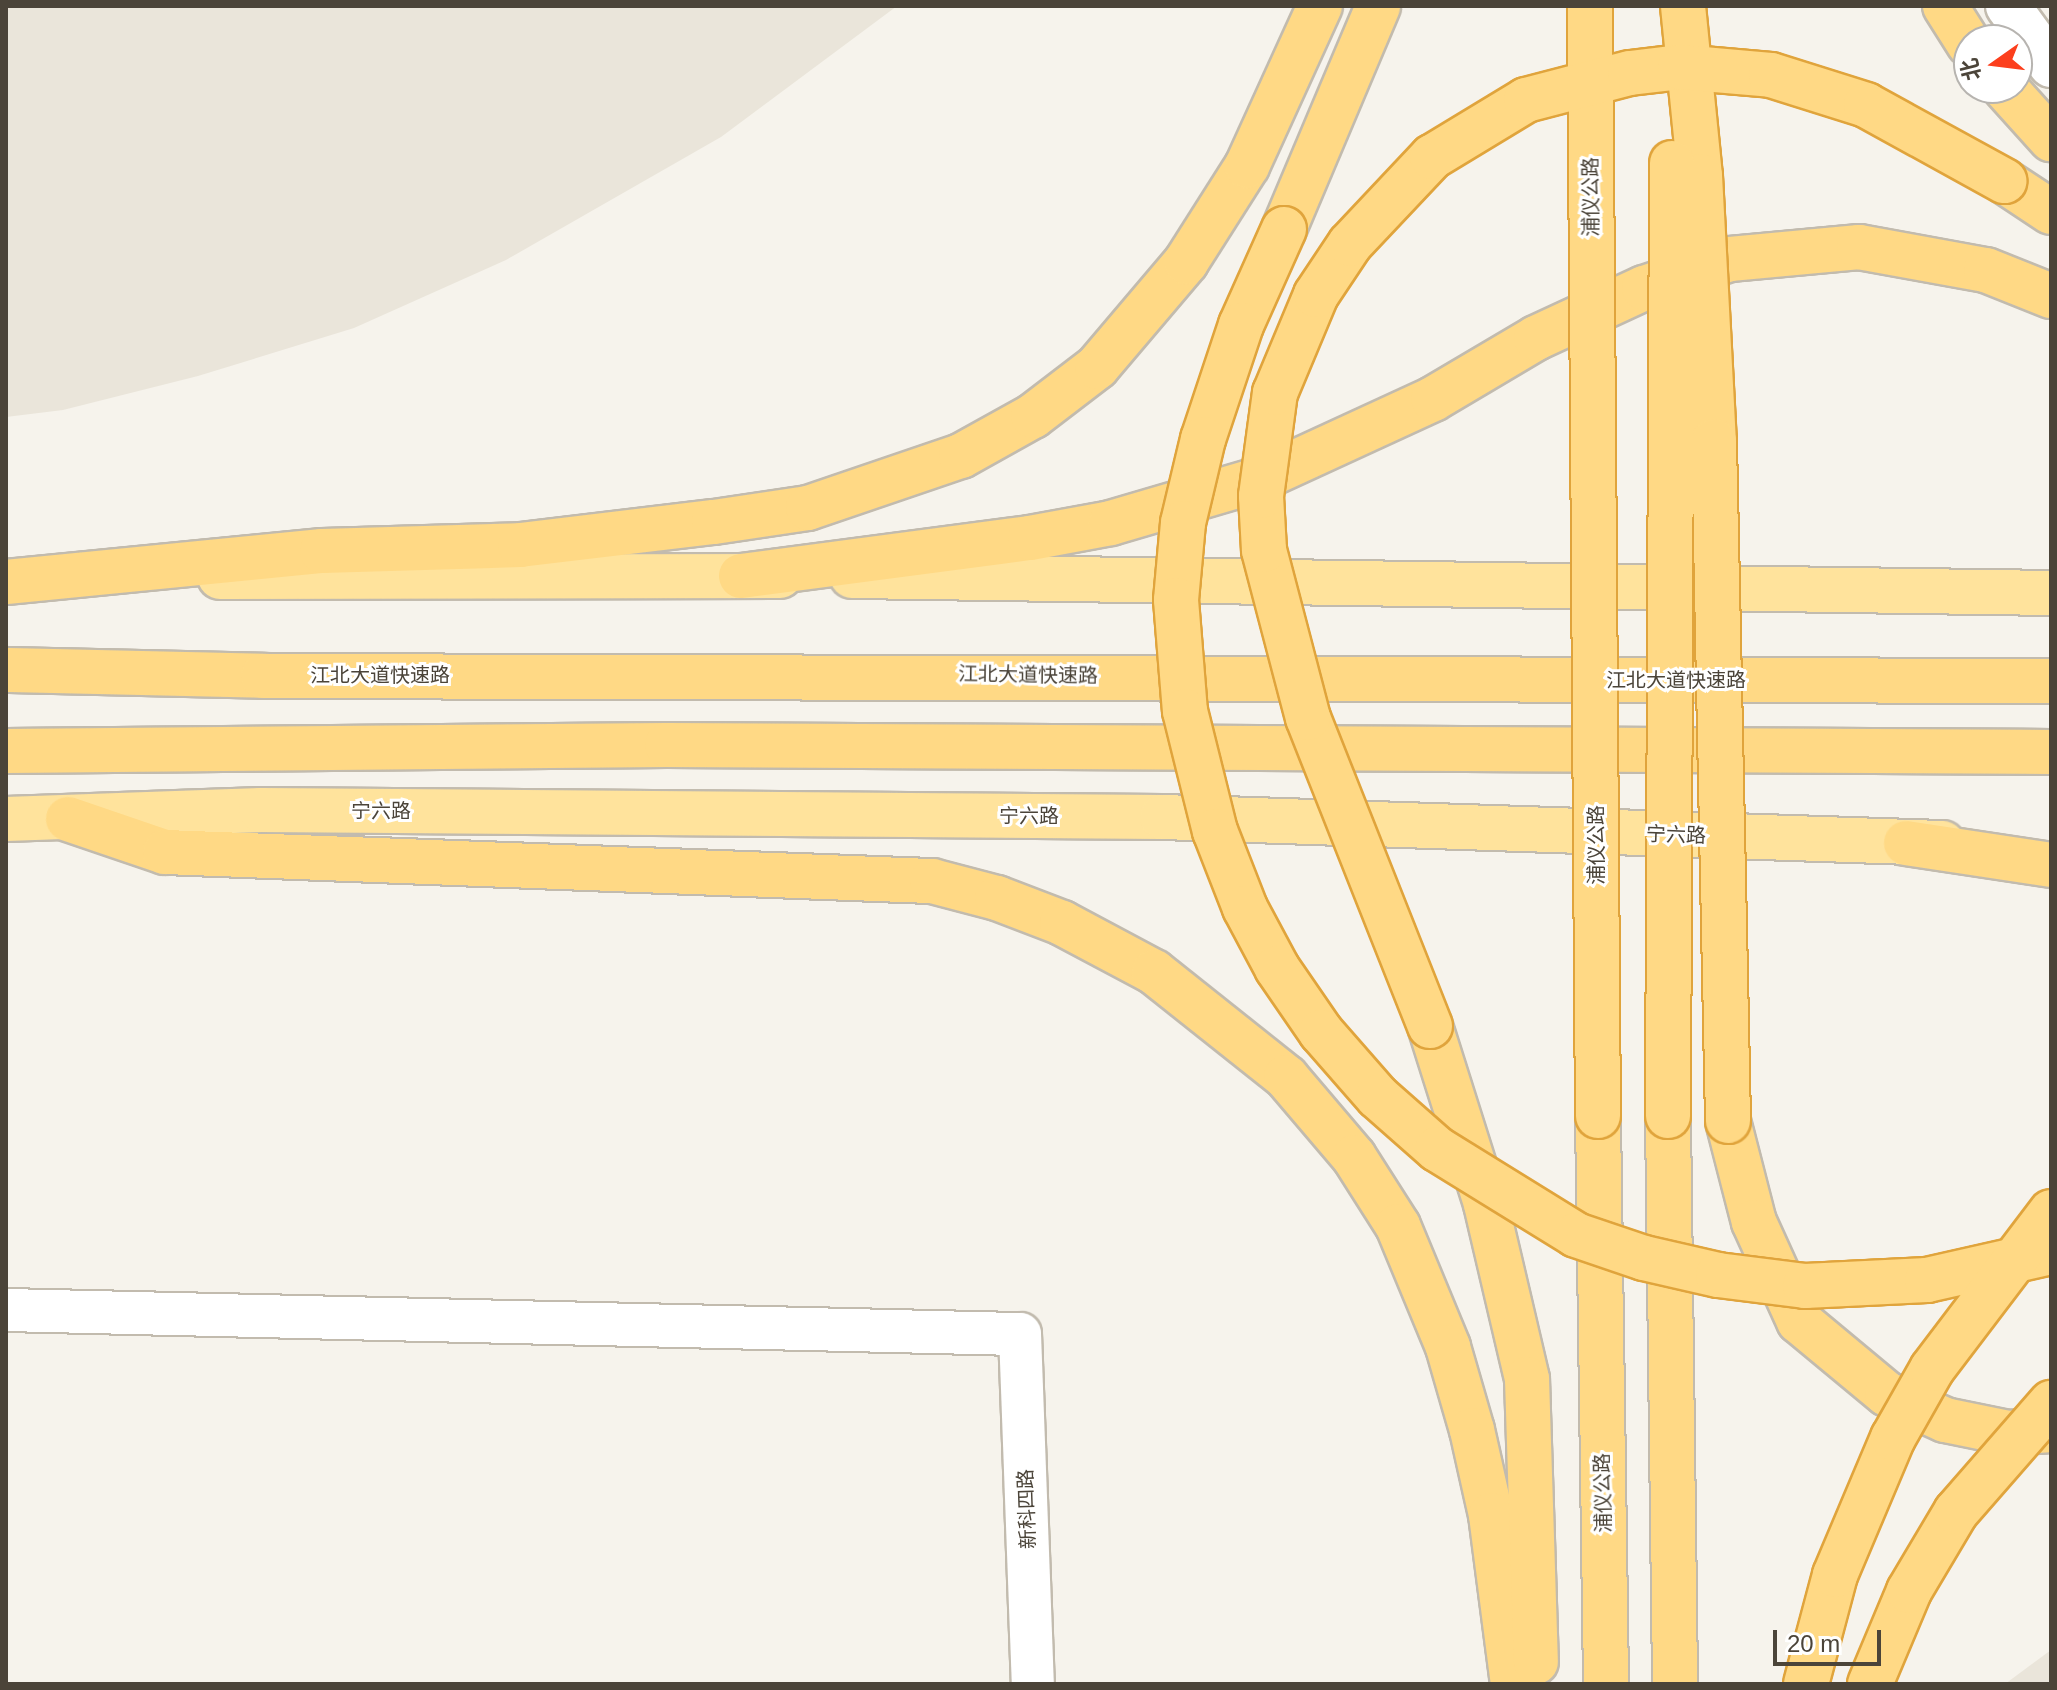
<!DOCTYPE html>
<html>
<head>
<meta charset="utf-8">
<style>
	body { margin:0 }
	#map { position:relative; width:2057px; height:1690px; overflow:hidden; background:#f6f3ec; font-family:Helvetica,"Noto Sans SC",sans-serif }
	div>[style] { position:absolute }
	.residential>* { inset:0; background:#eae5da }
	.roads { filter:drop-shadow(2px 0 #c2bbae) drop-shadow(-2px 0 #c2bbae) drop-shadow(0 2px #c2bbae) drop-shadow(0 -2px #c2bbae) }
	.minor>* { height:42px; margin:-21px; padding:0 21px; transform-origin:21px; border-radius:21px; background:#fff }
	.tertiary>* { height:44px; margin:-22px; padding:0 22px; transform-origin:22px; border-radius:22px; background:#fff }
	.primary>* { height:44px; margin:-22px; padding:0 22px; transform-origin:22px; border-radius:22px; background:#ffe39c }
	.trunk>* { height:44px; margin:-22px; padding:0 22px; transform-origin:22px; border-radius:22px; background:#ffd985 }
	.bridges { filter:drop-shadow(2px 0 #e0a43c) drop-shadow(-2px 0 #e0a43c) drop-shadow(0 2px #e0a43c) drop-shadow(0 -2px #e0a43c) }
	.trunk-bridge>* { height:44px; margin:-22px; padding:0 22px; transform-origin:22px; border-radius:22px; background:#ffd985 }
	span { translate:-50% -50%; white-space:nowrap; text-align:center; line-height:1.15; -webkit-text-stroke:6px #fff; paint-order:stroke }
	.street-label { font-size:20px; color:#4b4439 }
	.frame { position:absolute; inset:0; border:8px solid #4b4439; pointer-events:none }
	.north { position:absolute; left:1953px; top:24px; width:80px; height:80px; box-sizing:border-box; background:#fff; border:2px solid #b7b4b0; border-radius:50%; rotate:256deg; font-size:22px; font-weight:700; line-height:32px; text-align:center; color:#4b4439 }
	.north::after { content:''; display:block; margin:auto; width:28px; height:36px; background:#fc3f1d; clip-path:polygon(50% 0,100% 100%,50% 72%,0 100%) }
	.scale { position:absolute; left:1773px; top:1630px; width:108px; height:36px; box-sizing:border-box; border:4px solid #4b4439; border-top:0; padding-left:10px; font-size:24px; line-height:28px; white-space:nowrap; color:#4b4439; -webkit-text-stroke:6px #fff; paint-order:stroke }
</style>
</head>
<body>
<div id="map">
	<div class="residential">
		<i style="clip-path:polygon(6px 6px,897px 6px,721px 137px,506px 260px,354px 328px,198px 376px,63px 410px,6px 417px)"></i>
		<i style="clip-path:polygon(2051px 1650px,2051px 1684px,2005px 1684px)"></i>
	</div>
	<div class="roads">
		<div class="minor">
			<i style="left:6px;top:1310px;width:1014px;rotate:1.36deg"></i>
			<i style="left:1020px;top:1334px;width:350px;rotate:87.9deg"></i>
		</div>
		<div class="tertiary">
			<i style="left:2008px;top:6px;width:73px;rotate:53.9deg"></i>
		</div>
		<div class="primary">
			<i style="left:852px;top:576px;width:1199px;rotate:0.81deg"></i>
			<i style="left:220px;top:577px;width:560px;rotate:-0.1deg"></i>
			<i style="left:6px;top:819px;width:255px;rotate:-2deg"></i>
			<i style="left:261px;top:810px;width:901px;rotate:0.45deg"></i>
			<i style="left:1162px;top:817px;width:781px;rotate:1.91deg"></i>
		</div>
		<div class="trunk">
			<i style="left:1945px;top:6px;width:45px;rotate:57.7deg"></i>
			<i style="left:2005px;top:88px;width:69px;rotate:48deg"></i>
			<i style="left:2004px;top:181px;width:56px;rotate:33.4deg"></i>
			<i style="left:1284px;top:229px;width:242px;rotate:-67.1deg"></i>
			<i style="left:741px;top:576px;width:291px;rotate:-7.5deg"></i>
			<i style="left:1030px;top:538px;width:82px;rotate:-10.5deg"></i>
			<i style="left:1111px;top:523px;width:152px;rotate:-16.4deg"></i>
			<i style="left:1257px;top:480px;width:194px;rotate:-24.7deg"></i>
			<i style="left:1433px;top:399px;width:120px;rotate:-30.6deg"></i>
			<i style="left:1536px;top:338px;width:119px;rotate:-24.8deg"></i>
			<i style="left:1644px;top:288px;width:91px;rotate:-18.6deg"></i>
			<i style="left:1730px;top:259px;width:130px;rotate:-5.3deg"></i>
			<i style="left:1859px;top:247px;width:129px;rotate:10.3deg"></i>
			<i style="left:1986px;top:270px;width:70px;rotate:21.8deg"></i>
			<i style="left:6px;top:582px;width:318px;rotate:-5.6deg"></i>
			<i style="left:322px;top:551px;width:198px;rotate:-1.7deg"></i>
			<i style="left:520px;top:545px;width:195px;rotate:-6.8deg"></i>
			<i style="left:714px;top:522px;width:95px;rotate:-8.5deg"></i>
			<i style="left:808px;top:508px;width:162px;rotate:-18.8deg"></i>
			<i style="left:961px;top:456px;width:82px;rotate:-29.1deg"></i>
			<i style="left:1033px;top:416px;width:81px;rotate:-37.4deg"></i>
			<i style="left:1097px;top:367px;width:138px;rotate:-49.7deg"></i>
			<i style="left:1186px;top:262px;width:114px;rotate:-57.6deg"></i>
			<i style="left:1247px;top:166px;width:176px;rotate:-65.5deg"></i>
			<i style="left:6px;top:670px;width:257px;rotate:1.3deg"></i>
			<i style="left:263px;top:676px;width:1788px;rotate:0.16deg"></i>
			<i style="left:6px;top:751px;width:661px;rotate:-0.52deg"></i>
			<i style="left:667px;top:745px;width:1384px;rotate:0.29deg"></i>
			<i style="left:68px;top:819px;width:102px;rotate:18.8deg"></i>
			<i style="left:165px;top:852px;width:768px;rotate:2.17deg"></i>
			<i style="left:932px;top:881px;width:67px;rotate:14.7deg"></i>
			<i style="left:997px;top:898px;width:70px;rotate:21deg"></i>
			<i style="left:1062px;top:923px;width:104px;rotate:28deg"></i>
			<i style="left:1154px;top:972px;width:169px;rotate:38.5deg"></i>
			<i style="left:1286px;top:1077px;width:105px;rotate:49.6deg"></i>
			<i style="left:1354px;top:1157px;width:82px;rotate:57.5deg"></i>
			<i style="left:1398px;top:1226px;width:131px;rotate:67.5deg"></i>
			<i style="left:1448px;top:1347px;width:86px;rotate:73.9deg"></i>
			<i style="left:1472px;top:1430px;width:87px;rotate:77.4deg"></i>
			<i style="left:1491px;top:1515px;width:170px;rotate:82.6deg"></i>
			<i style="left:1906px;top:843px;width:147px;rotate:8.6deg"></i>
			<i style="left:1430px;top:1026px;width:187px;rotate:72.5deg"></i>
			<i style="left:1486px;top:1204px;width:180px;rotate:76.8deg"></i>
			<i style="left:1527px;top:1379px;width:283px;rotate:88.2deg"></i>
			<i style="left:1598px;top:1116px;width:568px;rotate:89.19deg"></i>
			<i style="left:1668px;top:1116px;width:568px;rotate:89.29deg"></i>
			<i style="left:1728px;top:1121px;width:104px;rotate:75.6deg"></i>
			<i style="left:1754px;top:1222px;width:109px;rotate:65.6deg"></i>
			<i style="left:1799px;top:1321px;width:114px;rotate:39.7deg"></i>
			<i style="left:1887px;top:1394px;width:64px;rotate:24.1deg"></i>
			<i style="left:1945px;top:1420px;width:65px;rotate:11.5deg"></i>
			<i style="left:2009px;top:1433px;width:42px;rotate:-4.1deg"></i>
		</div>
	</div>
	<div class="bridges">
		<div class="trunk-bridge">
			<i style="left:1590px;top:6px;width:1110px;rotate:89.59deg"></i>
			<i style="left:1683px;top:6px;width:171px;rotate:84.3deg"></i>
			<i style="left:1700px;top:176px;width:265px;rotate:87deg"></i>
			<i style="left:1714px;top:441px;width:680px;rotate:88.82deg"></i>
			<i style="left:1284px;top:229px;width:105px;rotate:114.1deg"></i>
			<i style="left:1241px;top:325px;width:120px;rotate:108.4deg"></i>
			<i style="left:1203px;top:439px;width:86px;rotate:103.4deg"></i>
			<i style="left:1183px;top:523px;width:77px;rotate:95.2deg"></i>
			<i style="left:1176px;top:600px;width:111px;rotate:85.4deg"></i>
			<i style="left:1185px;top:711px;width:124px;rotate:76deg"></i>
			<i style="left:1215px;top:831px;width:83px;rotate:68.7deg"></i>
			<i style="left:1245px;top:908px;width:68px;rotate:61.9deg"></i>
			<i style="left:1277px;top:968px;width:78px;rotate:55.5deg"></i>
			<i style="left:1321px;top:1032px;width:86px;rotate:48.8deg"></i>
			<i style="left:1378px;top:1097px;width:79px;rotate:41.4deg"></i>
			<i style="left:1437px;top:1149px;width:163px;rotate:31.7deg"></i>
			<i style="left:1576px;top:1235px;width:72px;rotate:18.7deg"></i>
			<i style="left:1644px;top:1258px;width:76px;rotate:12.9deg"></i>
			<i style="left:1718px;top:1275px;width:88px;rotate:7.2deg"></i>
			<i style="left:1805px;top:1286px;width:122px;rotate:-2.8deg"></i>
			<i style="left:1927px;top:1280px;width:127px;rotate:-12.7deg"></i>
			<i style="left:1430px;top:1026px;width:331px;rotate:-111.6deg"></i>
			<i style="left:1308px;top:718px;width:174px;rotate:-104.7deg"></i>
			<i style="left:1264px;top:550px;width:54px;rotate:-93.2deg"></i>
			<i style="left:1261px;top:496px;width:104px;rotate:-82.3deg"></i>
			<i style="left:1275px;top:393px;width:106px;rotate:-67.3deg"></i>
			<i style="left:1316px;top:295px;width:61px;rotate:-56.3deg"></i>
			<i style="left:1350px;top:244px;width:120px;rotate:-46.7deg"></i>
			<i style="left:1432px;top:157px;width:110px;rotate:-31.2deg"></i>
			<i style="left:1526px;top:100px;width:107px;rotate:-14.6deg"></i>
			<i style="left:1630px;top:73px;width:50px;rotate:-6.8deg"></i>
			<i style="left:1680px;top:67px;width:91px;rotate:5deg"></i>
			<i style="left:1771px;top:75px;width:100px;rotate:17.5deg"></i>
			<i style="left:1866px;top:105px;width:158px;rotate:28.8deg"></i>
			<i style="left:1668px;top:1116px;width:953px;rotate:-89.76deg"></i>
			<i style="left:1806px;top:1684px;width:113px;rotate:-75.1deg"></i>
			<i style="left:1835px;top:1575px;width:149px;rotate:-67.1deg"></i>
			<i style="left:1893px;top:1438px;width:79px;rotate:-60.5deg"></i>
			<i style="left:1932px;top:1369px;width:197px;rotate:-52.8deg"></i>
			<i style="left:1870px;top:1684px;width:101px;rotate:-67.2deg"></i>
			<i style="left:1909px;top:1591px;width:92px;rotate:-59.3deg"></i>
			<i style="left:1956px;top:1512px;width:145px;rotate:-48.9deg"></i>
		</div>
	</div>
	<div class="street-label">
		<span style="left:1591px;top:197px;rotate:-90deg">浦仪公路</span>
		<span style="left:380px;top:675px">江北大道快速路</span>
		<span style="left:1028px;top:675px;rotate:1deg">江北大道快速路</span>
		<span style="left:1676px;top:680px">江北大道快速路</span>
		<span style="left:381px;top:811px">宁六路</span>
		<span style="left:1029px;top:816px">宁六路</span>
		<span style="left:1676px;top:835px;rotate:2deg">宁六路</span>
		<span style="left:1596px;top:845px;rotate:-90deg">浦仪公路</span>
		<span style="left:1603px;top:1493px;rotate:-91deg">浦仪公路</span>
		<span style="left:1027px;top:1509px;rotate:-92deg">新科四路</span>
	</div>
	<div class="frame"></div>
	<div class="north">北</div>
	<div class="scale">20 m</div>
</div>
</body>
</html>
